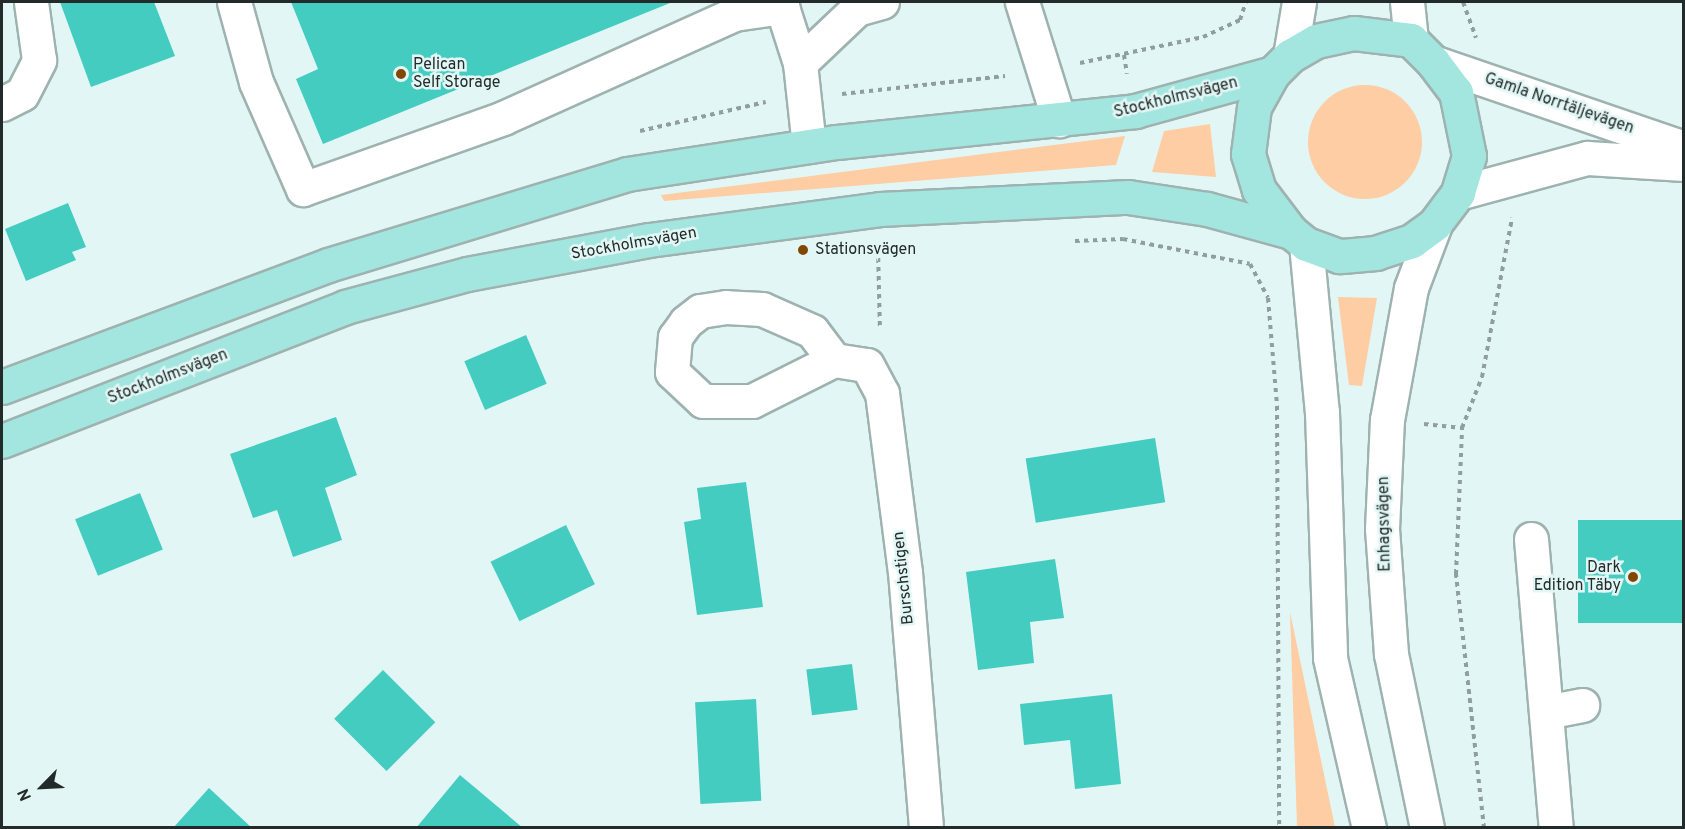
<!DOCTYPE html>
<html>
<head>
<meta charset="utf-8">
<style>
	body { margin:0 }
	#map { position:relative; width:1685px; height:829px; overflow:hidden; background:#e2f7f5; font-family:Overpass,sans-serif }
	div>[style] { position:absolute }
	.green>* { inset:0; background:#fecda3 }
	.round { border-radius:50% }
	.building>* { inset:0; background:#44ccc1; transform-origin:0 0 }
	.path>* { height:4px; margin-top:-2px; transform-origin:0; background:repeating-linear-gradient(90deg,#909f9e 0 4.5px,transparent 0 9px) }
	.roads { filter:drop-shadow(2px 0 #9eb2af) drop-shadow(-2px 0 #9eb2af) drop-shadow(0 2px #9eb2af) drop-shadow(0 -2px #9eb2af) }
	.minor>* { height:33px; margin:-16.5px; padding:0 16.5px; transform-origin:16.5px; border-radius:16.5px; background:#fff }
	.major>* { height:33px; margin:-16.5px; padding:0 16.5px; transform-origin:16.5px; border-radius:16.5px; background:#a3e5df }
	.dots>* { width:16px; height:16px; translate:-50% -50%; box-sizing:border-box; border:3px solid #e2f7f5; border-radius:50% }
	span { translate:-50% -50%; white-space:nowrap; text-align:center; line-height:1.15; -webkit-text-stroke:5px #e2f7f5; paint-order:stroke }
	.poi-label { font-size:16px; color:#232b2a }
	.left { translate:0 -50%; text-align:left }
	.right { translate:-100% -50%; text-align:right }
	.street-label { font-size:16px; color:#232b2a }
	.frame { position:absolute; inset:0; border:3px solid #232b2a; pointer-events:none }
	.north { position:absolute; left:12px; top:757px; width:60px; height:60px; -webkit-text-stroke:4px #e2f7f5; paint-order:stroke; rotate:246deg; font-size:16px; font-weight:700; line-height:24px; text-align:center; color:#232b2a }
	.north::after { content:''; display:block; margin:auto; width:21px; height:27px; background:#232b2a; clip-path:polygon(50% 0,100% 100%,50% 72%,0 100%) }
</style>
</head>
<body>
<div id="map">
	<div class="green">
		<i class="round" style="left:1308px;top:85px;width:114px;height:114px"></i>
		<i style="clip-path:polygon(1210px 124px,1216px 177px,1152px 172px,1164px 131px)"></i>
		<i style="clip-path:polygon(1125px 136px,1116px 165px,664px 201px,661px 195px)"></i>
		<i style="clip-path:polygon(1338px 297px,1377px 298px,1362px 386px,1349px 385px)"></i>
		<i style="clip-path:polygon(1290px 612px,1335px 827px,1297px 827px)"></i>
	</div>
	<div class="building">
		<i style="clip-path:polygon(60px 2px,154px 2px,175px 56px,91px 87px)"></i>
		<i style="clip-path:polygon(291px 2px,670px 2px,670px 3px,323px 144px,296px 79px,318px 69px)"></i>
		<i style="clip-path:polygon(68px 203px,86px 247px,72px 252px,76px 260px,26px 281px,5px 229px)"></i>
		<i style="left:526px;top:335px;width:53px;height:67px;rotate:67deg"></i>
		<i style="clip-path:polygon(336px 417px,357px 475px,325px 488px,342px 540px,293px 557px,277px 510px,253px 518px,230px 454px)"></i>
		<i style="left:1155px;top:438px;width:65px;height:131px;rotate:81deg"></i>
		<i style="clip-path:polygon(746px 482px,763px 607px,697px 615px,684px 522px,701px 519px,697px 488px)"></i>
		<i style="left:140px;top:493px;width:61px;height:70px;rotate:68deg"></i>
		<i style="left:1683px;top:520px;width:103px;height:105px;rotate:90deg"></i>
		<i style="left:566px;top:525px;width:66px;height:84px;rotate:64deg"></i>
		<i style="clip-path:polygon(1055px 559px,1064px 618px,1030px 622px,1034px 663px,978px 670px,966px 572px)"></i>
		<i style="left:852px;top:664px;width:46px;height:46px;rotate:83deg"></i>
		<i style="left:383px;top:670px;width:74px;height:69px;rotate:45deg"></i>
		<i style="clip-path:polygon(1112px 694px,1121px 784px,1075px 789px,1070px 740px,1024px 745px,1020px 704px)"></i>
		<i style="left:756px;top:699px;width:102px;height:61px;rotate:87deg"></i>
		<i style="clip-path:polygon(460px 775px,523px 828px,416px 828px)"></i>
		<i style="clip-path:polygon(209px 788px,252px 828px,173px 828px)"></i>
	</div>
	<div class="path">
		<i style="left:1463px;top:2px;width:38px;rotate:70deg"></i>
		<i style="left:1124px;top:55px;width:19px;rotate:81deg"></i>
		<i style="left:1080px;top:63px;width:126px;rotate:-11.9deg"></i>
		<i style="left:1203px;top:37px;width:41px;rotate:-24.7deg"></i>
		<i style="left:1240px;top:20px;width:19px;rotate:-72deg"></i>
		<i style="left:842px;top:94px;width:164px;rotate:-6.3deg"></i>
		<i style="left:640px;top:131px;width:129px;rotate:-13deg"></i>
		<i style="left:1075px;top:241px;width:48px;rotate:-2.4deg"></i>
		<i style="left:1123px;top:239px;width:129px;rotate:11.1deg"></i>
		<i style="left:1250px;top:264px;width:38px;rotate:62deg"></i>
		<i style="left:1268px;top:298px;width:108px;rotate:85.2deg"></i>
		<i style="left:1277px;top:406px;width:422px;rotate:89.7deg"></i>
		<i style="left:878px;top:249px;width:81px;rotate:88.6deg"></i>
		<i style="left:1424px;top:424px;width:38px;rotate:6deg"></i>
		<i style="left:1484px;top:828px;width:256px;rotate:-96.3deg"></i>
		<i style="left:1456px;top:574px;width:146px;rotate:-87.6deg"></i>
		<i style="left:1462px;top:428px;width:55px;rotate:-68.6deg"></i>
		<i style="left:1482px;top:377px;width:162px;rotate:-79.3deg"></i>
	</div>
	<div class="roads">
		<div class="minor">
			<i style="left:234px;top:2px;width:83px;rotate:74.6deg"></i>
			<i style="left:256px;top:82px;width:117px;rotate:66.3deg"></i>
			<i style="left:303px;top:189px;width:212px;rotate:-19.5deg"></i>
			<i style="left:503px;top:118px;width:253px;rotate:-24.2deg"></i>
			<i style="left:734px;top:14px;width:49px;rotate:-8.3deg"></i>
			<i style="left:782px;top:7px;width:59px;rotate:72.2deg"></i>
			<i style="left:1022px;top:2px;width:124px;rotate:72.6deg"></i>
			<i style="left:1407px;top:2px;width:38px;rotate:84deg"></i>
			<i style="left:1290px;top:56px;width:55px;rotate:-80.5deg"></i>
			<i style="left:1433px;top:62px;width:265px;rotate:18.9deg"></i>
			<i style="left:2px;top:104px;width:22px;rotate:-27deg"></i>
			<i style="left:22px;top:94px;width:38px;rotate:-63deg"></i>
			<i style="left:39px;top:60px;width:59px;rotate:-97.9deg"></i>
			<i style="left:809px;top:146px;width:83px;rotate:-96.2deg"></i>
			<i style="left:800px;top:63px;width:79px;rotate:-43.5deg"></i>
			<i style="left:857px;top:9px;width:26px;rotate:-16deg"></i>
			<i style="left:1458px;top:193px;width:134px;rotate:-15.2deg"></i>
			<i style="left:1587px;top:158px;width:97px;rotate:3.5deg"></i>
			<i style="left:1306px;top:244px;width:169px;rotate:84.6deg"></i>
			<i style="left:1322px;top:412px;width:246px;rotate:88.1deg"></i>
			<i style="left:1330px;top:658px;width:174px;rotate:77.1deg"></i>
			<i style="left:834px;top:360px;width:36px;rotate:-127deg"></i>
			<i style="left:812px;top:331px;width:55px;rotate:-156.3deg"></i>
			<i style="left:762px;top:309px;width:36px;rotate:-177deg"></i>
			<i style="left:726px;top:307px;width:26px;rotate:171deg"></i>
			<i style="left:700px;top:311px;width:18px;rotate:142deg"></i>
			<i style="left:686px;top:322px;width:19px;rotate:126deg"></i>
			<i style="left:675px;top:337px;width:35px;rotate:95deg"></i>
			<i style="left:672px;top:372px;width:42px;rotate:43.1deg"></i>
			<i style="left:703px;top:401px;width:49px"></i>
			<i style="left:752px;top:401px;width:92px;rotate:-26.6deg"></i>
			<i style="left:834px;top:360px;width:33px;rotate:9deg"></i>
			<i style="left:867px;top:365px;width:32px;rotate:62deg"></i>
			<i style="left:882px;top:393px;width:180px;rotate:82.7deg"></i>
			<i style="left:905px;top:572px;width:257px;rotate:85.3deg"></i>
			<i style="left:1531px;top:539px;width:290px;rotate:85.1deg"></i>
			<i style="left:1546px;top:712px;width:37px;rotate:-11deg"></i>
			<i style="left:1427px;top:828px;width:178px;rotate:-101.7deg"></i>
			<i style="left:1391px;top:654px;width:125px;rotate:-94.1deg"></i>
			<i style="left:1382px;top:529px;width:109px;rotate:-87.4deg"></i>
			<i style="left:1387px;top:420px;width:134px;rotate:-79.7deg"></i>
			<i style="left:1411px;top:288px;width:68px;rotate:-69.4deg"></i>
		</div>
		<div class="major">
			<i style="left:1354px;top:33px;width:57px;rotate:7deg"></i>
			<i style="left:1411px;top:40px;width:31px;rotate:45deg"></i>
			<i style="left:1433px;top:62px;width:38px;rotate:53deg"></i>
			<i style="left:1456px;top:92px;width:65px;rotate:78.5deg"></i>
			<i style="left:1469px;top:156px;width:39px;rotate:107deg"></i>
			<i style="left:1458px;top:193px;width:39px;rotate:127deg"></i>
			<i style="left:1435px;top:224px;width:29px;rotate:144deg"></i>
			<i style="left:1412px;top:241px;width:38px;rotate:162deg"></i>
			<i style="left:1376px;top:253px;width:37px;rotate:175deg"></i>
			<i style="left:1339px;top:256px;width:35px;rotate:-160deg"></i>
			<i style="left:1306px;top:244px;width:19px;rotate:-141deg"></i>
			<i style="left:1291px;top:232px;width:53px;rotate:-127.3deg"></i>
			<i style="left:1259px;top:190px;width:38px;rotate:-107deg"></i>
			<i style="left:1248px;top:154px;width:47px;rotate:-82.7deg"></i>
			<i style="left:1254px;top:107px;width:39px;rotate:-61deg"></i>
			<i style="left:1273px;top:73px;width:24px;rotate:-45deg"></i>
			<i style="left:1290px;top:56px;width:30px;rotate:-30deg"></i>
			<i style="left:1316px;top:41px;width:39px;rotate:-12deg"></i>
			<i style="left:2px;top:387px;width:348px;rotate:-20.5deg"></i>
			<i style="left:328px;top:265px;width:313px;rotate:-16.9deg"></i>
			<i style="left:627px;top:174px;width:212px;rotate:-8.7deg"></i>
			<i style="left:837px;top:142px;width:300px;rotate:-5.9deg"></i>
			<i style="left:1135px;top:111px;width:143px;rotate:-15.4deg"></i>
			<i style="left:2px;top:441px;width:368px;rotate:-21.3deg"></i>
			<i style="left:345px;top:307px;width:126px;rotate:-15.1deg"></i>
			<i style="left:467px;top:274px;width:185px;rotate:-10.6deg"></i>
			<i style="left:649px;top:240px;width:233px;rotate:-7.6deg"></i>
			<i style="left:880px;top:209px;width:248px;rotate:-2.8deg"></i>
			<i style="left:1128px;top:197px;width:80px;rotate:8.6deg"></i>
			<i style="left:1207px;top:209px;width:87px;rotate:15.3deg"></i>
		</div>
	</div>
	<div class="dots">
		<i style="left:401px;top:74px;background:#834800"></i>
		<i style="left:803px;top:250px;background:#834800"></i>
		<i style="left:1633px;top:577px;background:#834800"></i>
	</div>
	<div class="poi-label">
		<span class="left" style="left:413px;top:74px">Pelican<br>Self Storage</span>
		<span class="left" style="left:815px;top:250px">Stationsvägen</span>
		<span class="right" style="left:1621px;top:577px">Dark<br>Edition Täby</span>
	</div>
	<div class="street-label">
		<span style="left:1176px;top:98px;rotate:-14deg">Stockholmsvägen</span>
		<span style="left:1559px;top:104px;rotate:19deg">Gamla Norrtäljevägen</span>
		<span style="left:634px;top:244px;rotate:-10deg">Stockholmsvägen</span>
		<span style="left:168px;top:377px;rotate:-21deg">Stockholmsvägen</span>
		<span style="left:1385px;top:524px;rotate:-91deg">Enhagsvägen</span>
		<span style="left:904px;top:578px;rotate:-96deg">Burschstigen</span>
	</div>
	<div class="frame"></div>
	<div class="north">N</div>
</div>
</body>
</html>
